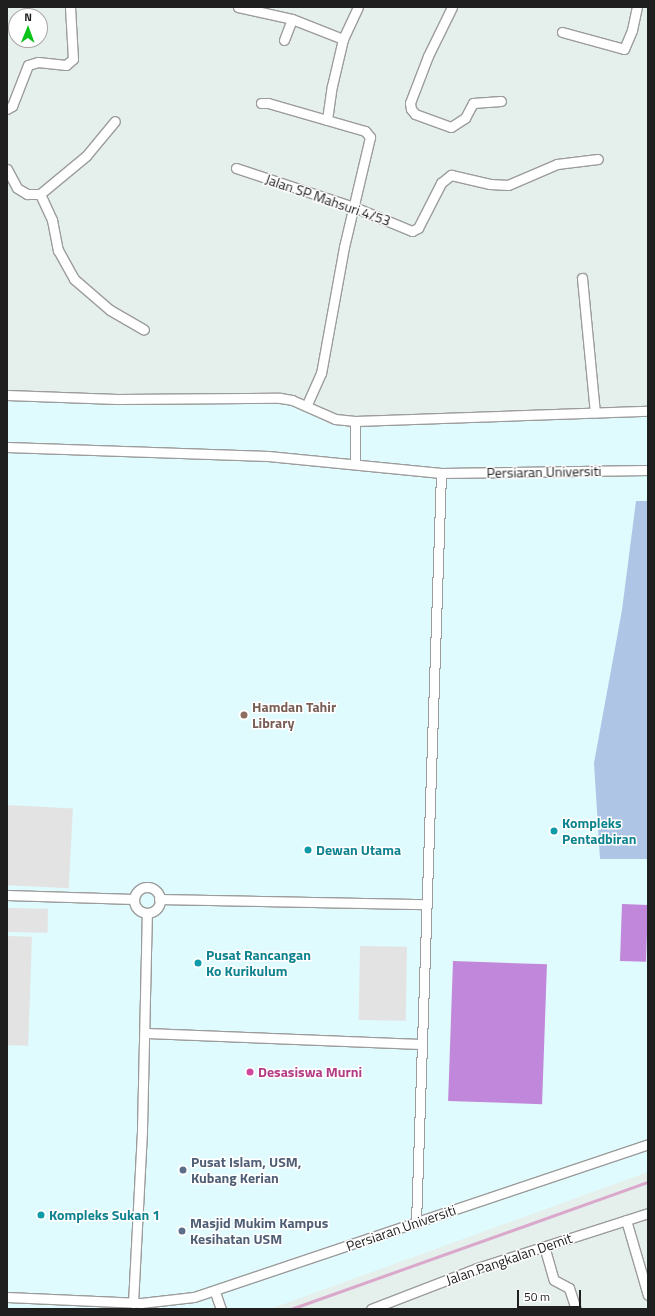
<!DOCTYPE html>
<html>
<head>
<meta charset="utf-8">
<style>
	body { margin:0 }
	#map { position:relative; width:655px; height:1316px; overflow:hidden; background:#e5efec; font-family:"Titillium Web",sans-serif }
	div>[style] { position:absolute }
	.education>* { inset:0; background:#e0fbfd }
	.grass>* { inset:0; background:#aec5e6 }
	.pitch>* { inset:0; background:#c087da; transform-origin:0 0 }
	.parking>* { inset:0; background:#e3e3e3; transform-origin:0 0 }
	.stream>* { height:2.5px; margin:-1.25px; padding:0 1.25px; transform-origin:1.25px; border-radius:1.25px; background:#daa8cb }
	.roads { filter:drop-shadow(1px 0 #9c9c9c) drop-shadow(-1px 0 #9c9c9c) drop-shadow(0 1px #9c9c9c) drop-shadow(0 -1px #9c9c9c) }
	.street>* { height:9px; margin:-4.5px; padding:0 4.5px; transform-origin:4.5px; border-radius:4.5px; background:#fff }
	.street>.ring { margin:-4.5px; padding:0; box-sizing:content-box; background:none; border:9px solid #fff; border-radius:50% }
	.dots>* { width:11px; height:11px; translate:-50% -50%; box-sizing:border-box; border:2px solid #fff; border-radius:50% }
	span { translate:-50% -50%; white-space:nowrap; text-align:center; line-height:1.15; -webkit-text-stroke:3px #fff; paint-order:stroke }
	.street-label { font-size:14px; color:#1f1f1f }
	.education-label { font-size:14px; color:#785e54; font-weight:700 }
	.left { translate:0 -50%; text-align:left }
	.culture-label { font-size:14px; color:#0d838f; font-weight:700 }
	.hotel-label { font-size:14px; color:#b23c85; font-weight:700 }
	.service-label { font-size:14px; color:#4e5e75; font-weight:700 }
	.frame { position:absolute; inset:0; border:8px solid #1f1f1f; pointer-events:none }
	.north { position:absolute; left:8px; top:8px; width:40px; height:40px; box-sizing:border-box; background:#fff; border:1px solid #a5a5a5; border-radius:50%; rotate:1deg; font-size:11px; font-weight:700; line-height:16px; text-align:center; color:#1f1f1f }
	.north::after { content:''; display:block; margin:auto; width:14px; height:18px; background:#0ac319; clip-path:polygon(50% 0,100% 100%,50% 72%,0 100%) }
	.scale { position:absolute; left:517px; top:1290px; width:64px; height:18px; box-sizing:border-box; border:2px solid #1f1f1f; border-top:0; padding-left:5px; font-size:12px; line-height:14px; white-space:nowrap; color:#1f1f1f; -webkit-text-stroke:3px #fff; paint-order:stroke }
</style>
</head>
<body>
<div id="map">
	<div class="education">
		<i style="clip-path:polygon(13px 400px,282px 401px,297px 405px,329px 424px,343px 424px,346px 428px,365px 427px,369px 422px,648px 415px,648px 1172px,270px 1309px,7px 1309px,7px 401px)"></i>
	</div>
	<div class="grass">
		<i style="clip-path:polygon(636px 501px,648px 501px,648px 859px,600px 859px,594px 763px,622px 610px)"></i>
	</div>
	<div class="pitch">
		<i style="left:622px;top:904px;width:26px;height:57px;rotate:2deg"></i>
		<i style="left:453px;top:961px;width:94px;height:140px;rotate:2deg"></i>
	</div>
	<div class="parking">
		<i style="left:7px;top:805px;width:66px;height:80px;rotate:3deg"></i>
		<i style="left:7px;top:908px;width:41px;height:24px;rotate:1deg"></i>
		<i style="left:7px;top:936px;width:25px;height:109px;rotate:2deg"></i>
		<i style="left:360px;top:946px;width:47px;height:74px;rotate:1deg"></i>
	</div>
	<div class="stream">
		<i style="left:291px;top:1309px;width:379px;rotate:-19.6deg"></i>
	</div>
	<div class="roads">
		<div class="street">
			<i style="left:238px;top:7px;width:55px;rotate:12.5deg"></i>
			<i style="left:292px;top:19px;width:55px;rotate:21.4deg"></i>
			<i style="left:452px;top:7px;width:55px;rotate:116.1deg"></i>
			<i style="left:428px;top:56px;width:50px;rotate:111deg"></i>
			<i style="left:410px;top:103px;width:6px;rotate:81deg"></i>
			<i style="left:411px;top:109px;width:6px;rotate:51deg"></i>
			<i style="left:415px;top:114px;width:38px;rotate:20deg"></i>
			<i style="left:451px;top:127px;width:17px;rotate:-33deg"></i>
			<i style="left:465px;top:118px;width:17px;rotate:-62deg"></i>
			<i style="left:473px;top:103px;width:28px;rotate:-4deg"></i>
			<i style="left:562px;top:32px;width:64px;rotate:15.3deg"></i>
			<i style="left:624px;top:49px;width:21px;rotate:-67deg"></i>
			<i style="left:632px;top:30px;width:24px;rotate:-78deg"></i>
			<i style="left:284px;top:40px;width:22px;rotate:-69deg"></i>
			<i style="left:261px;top:103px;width:7px"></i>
			<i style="left:268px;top:103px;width:101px;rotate:16.1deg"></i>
			<i style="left:365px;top:131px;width:8px;rotate:50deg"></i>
			<i style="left:370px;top:137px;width:113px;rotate:103.3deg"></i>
			<i style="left:344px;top:247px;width:128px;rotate:100.3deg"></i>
			<i style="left:321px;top:373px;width:36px;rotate:114deg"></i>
			<i style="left:7px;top:109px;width:6px;rotate:-31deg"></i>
			<i style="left:12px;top:106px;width:44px;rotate:-68.7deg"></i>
			<i style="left:28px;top:65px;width:10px;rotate:-17deg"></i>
			<i style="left:38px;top:62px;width:28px;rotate:6deg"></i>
			<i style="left:66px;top:65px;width:9px;rotate:-41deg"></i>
			<i style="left:73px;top:59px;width:52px;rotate:-93.3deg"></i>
			<i style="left:327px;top:120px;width:34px;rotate:-82deg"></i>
			<i style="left:332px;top:86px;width:48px;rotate:-76.8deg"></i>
			<i style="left:343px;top:39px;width:35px;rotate:-65deg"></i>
			<i style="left:236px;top:168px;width:124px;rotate:18.3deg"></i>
			<i style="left:354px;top:207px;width:63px;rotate:22.5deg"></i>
			<i style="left:412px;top:231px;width:7px;rotate:-27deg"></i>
			<i style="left:418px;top:228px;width:51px;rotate:-62.9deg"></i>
			<i style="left:441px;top:183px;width:13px;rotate:-39deg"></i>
			<i style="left:451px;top:175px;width:40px;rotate:13deg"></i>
			<i style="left:490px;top:184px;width:18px;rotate:3deg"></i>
			<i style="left:508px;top:185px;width:53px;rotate:-23.2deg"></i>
			<i style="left:557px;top:164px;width:41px;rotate:-7deg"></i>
			<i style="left:7px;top:169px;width:21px;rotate:62deg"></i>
			<i style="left:17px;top:188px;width:12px;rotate:31deg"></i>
			<i style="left:27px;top:194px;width:13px"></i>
			<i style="left:40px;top:194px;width:29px;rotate:65deg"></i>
			<i style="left:52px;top:220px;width:31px;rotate:79deg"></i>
			<i style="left:58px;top:250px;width:33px;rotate:61deg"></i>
			<i style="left:74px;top:279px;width:48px;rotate:40.7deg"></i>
			<i style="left:110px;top:310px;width:39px;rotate:30deg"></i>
			<i style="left:40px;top:194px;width:60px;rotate:-39.6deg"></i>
			<i style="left:86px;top:156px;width:45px;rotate:-50.4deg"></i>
			<i style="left:582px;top:278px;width:135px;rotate:84.5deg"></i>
			<i style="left:7px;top:395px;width:110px;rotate:2.1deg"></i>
			<i style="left:117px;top:399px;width:163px;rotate:-0.4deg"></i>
			<i style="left:280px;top:398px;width:12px;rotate:9deg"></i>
			<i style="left:292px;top:400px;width:47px;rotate:23.8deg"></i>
			<i style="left:335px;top:419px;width:20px;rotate:6deg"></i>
			<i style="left:355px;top:421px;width:293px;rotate:-2deg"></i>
			<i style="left:7px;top:447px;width:261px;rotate:2deg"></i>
			<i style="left:268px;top:456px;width:174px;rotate:5.6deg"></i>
			<i style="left:441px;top:473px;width:207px;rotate:-0.8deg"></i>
			<i style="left:355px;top:464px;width:43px;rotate:-90deg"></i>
			<i class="ring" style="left:134px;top:887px;width:17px;height:17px"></i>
			<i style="left:7px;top:895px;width:127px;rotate:1.8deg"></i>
			<i style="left:159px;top:899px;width:268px;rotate:1.1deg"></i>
			<i style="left:145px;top:1033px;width:277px;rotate:2.3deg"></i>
			<i style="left:626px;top:1220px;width:78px;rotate:73.7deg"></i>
			<i style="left:416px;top:1223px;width:750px;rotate:-88.09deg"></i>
			<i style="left:544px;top:1246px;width:35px;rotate:74deg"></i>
			<i style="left:554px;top:1280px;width:17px;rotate:28deg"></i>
			<i style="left:569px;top:1288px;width:22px;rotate:72deg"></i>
			<i style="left:215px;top:1292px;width:18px;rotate:71deg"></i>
			<i style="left:7px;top:1297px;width:134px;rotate:2.6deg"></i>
			<i style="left:141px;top:1303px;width:53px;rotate:-6.5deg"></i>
			<i style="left:194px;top:1297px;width:479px;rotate:-18.6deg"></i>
			<i style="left:133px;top:1303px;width:174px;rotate:-87deg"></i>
			<i style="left:142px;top:1129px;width:216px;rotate:-88.7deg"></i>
			<i style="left:371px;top:1309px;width:114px;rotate:-21.1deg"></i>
			<i style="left:477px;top:1268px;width:180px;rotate:-17.8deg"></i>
		</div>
	</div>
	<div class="dots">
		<i style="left:244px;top:715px;background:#8d6e63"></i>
		<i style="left:554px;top:831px;background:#0f9aa8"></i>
		<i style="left:308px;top:850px;background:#0f9aa8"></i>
		<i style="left:198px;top:963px;background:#0f9aa8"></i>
		<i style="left:250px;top:1072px;background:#d1479c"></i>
		<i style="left:183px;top:1170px;background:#5c6f8a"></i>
		<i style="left:41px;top:1215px;background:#0f9aa8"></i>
		<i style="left:182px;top:1231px;background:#5c6f8a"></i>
	</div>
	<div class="street-label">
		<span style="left:328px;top:200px;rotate:19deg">Jalan SP Mahsuri 4/53</span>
		<span style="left:544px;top:472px;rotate:-1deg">Persiaran Universiti</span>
		<span style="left:401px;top:1228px;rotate:-19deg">Persiaran Universiti</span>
		<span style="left:509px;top:1259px;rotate:-19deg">Jalan Pangkalan Demit</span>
	</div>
	<div class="education-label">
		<span class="left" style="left:252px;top:715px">Hamdan Tahir<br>Library</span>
	</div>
	<div class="culture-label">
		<span class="left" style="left:562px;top:831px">Kompleks<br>Pentadbiran</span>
		<span class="left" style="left:316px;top:850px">Dewan Utama</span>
		<span class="left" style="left:206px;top:963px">Pusat Rancangan<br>Ko Kurikulum</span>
		<span class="left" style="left:49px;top:1215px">Kompleks Sukan 1</span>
	</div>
	<div class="hotel-label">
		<span class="left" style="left:258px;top:1072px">Desasiswa Murni</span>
	</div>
	<div class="service-label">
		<span class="left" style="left:191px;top:1170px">Pusat Islam, USM,<br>Kubang Kerian</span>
		<span class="left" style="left:190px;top:1231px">Masjid Mukim Kampus<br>Kesihatan USM</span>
	</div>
	<div class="frame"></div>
	<div class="north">N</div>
	<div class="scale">50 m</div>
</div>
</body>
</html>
